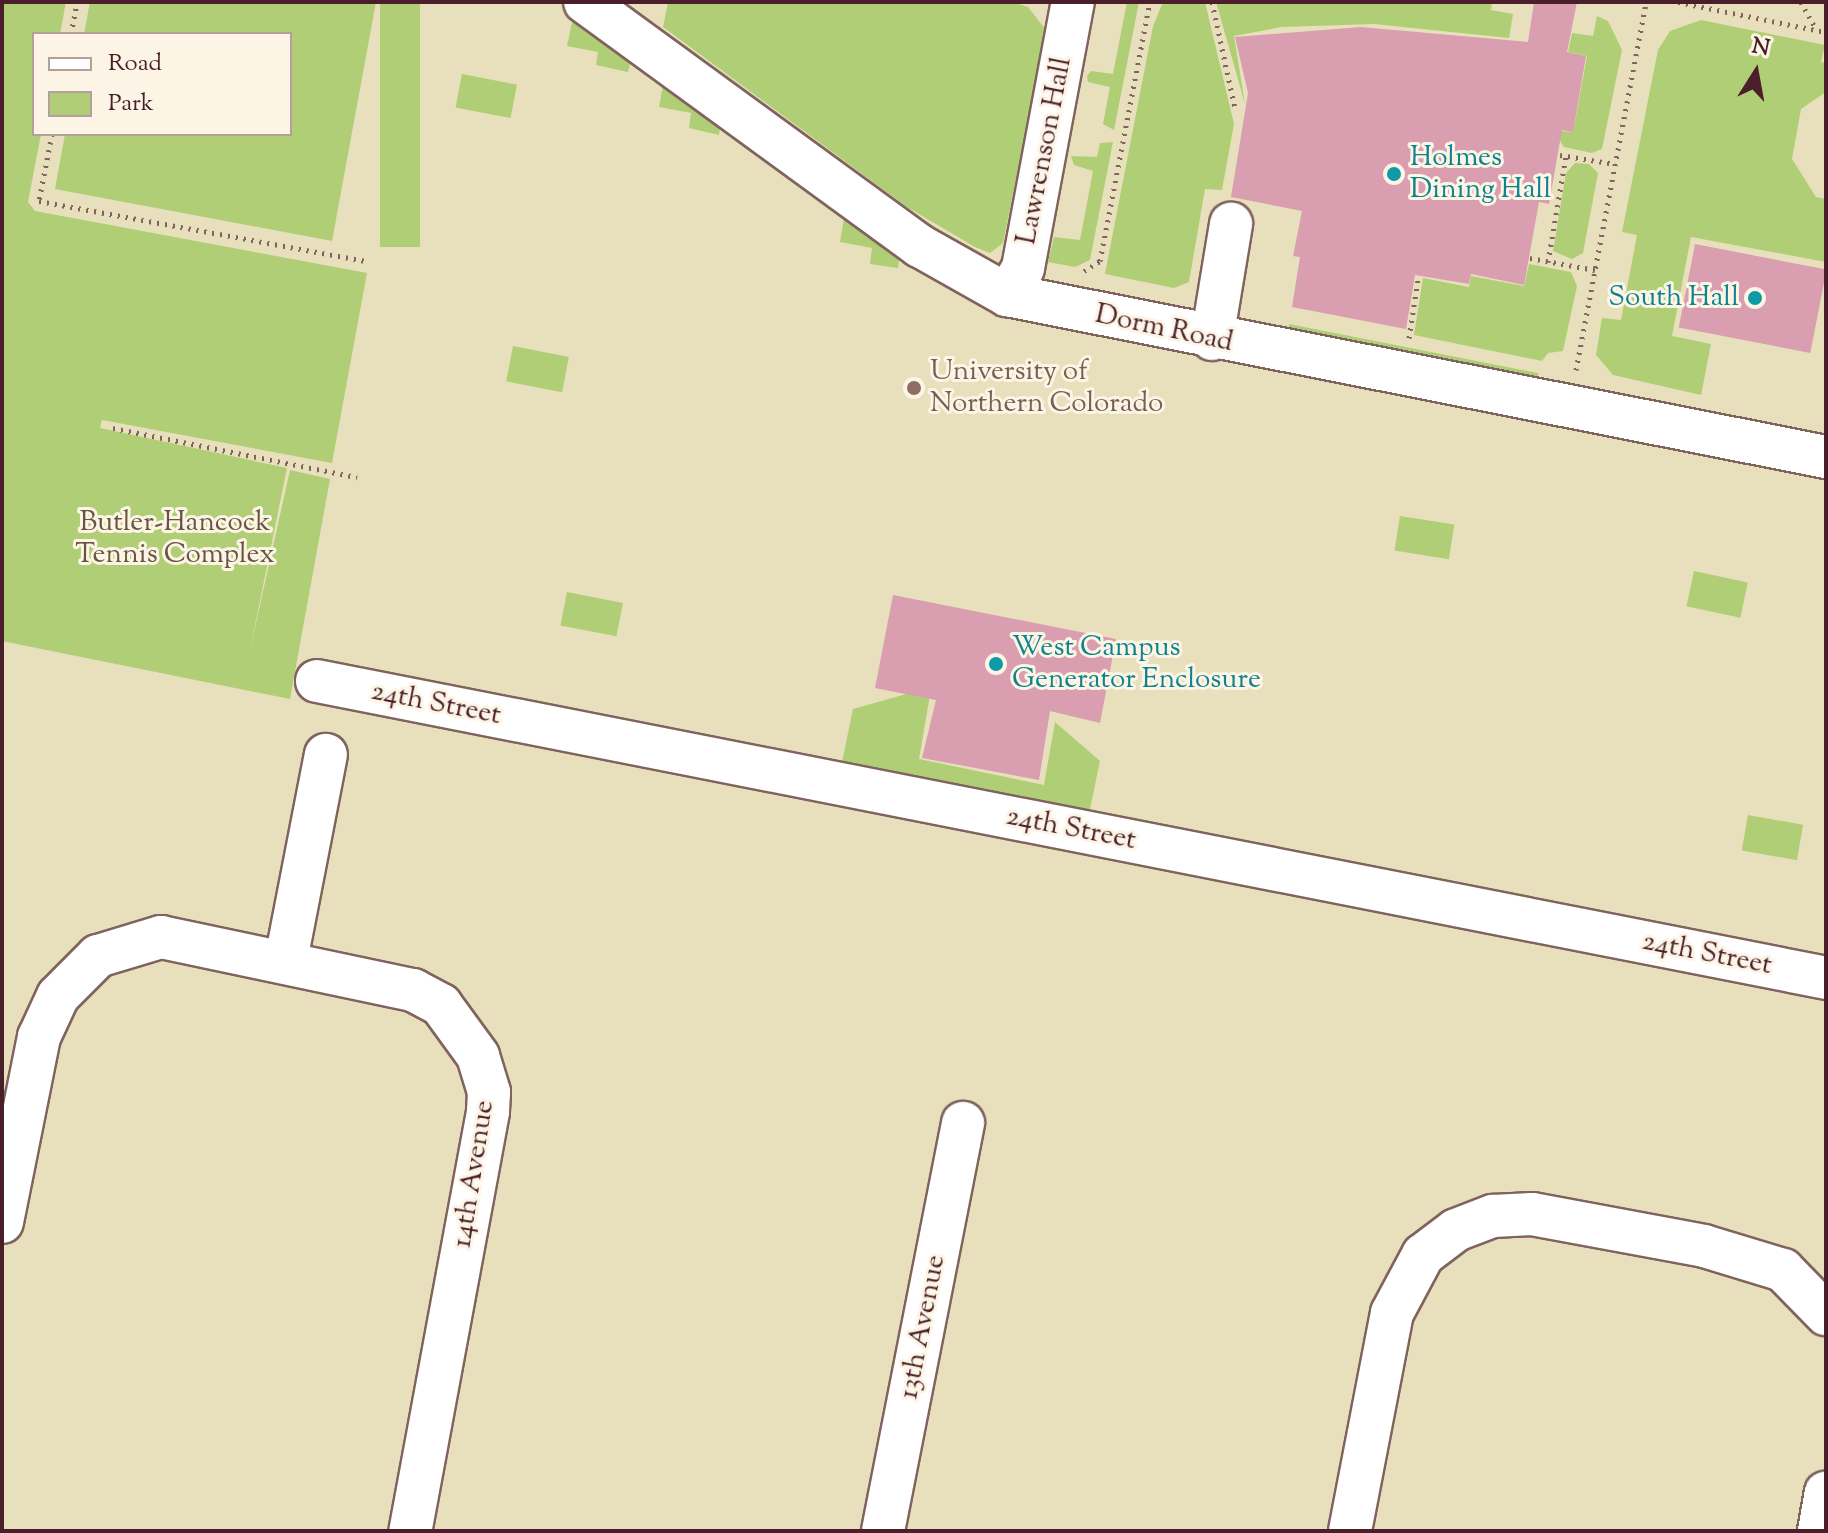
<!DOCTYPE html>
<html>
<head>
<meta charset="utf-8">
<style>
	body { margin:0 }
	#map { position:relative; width:1828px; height:1533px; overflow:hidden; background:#e8e0bc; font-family:"Sorts Mill Goudy",serif }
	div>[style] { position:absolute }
	.green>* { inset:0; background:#b0ce75; transform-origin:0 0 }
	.building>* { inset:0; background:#d99eb0; transform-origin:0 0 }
	.path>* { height:5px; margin-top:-2.5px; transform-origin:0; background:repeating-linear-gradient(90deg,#81635e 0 2px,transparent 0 8px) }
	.roads { filter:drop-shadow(2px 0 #81635e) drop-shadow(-2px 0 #81635e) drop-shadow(0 2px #81635e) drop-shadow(0 -2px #81635e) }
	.minor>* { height:42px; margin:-21px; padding:0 21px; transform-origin:21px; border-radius:21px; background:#fff }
	.dots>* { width:22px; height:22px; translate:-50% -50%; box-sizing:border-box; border:4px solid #fcf5e5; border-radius:50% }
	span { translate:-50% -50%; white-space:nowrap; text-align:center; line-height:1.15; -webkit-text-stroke:6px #fcf5e5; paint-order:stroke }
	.street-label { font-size:28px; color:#4a1f2b }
	.culture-label { font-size:28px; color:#0d838f }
	.left { translate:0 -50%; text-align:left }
	.right { translate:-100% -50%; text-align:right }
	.education-label { font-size:28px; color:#785e54 }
	.park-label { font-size:28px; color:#695441 }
	.frame { position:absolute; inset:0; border:4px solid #4a1f2b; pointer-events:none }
	.legend { position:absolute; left:32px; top:32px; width:260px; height:104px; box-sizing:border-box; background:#fcf5e5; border:2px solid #b59f9b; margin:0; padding:10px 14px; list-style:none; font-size:24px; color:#4a1f2b }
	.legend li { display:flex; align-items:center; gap:16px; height:40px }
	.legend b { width:40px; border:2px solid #b59f9b }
	.north { position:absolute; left:1716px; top:32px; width:80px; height:80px; -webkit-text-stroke:6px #fcf5e5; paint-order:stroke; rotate:11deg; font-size:22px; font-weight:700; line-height:32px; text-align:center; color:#4a1f2b }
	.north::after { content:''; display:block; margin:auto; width:28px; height:36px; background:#4a1f2b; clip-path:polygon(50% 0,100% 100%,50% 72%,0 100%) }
</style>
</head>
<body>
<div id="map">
	<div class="green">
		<i style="clip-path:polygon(2px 2px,66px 2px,60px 34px,34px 34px,34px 134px,41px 134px,28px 202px,35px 211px,367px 273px,332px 463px,102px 420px,100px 428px,287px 468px,250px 650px,290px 470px,330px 479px,290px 699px,2px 641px)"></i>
		<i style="clip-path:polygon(90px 2px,376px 2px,332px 241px,55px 189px,65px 134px,290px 134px,290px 34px,84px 34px)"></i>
		<i style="left:380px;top:2px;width:40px;height:245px"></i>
		<i style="clip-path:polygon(668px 2px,1012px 2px,1028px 7px,1046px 30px,1003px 243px,990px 253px,975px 247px,907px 207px,663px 27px)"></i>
		<i style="clip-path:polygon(1127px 2px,1139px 2px,1114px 130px,1103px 124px,1110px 87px,1088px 82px,1087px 76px,1091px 71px,1113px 74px)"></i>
		<i style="clip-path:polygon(1163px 2px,1205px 2px,1234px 124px,1222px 190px,1205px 189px,1189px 282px,1174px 288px,1105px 274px,1153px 26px)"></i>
		<i style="clip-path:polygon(1216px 2px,1492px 2px,1491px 10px,1513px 14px,1509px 38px,1374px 24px,1282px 27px,1234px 36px,1245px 104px)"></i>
		<i style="clip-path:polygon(1597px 16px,1608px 21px,1622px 50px,1602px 149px,1592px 153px,1564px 147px,1553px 130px,1573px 132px,1587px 56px,1568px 52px,1572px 33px,1593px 36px)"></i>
		<i style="clip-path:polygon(573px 18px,631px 60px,628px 72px,596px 65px,598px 52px,567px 46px)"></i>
		<i style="clip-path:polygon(1701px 20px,1825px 45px,1821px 62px,1826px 63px,1826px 92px,1801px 109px,1792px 159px,1816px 197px,1826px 199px,1826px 262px,1691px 237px,1672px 336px,1711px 344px,1701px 395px,1613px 375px,1596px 355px,1602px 318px,1621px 320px,1637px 235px,1622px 232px,1658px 50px,1670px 31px)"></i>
		<i style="left:462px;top:74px;width:56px;height:34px;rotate:11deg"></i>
		<i style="clip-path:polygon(663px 85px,720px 127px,719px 135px,689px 128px,691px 113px,659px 107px)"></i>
		<i style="clip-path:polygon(1113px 142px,1090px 260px,1075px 267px,1048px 262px,1054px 237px,1080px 240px,1093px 171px,1074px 165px,1071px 156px,1097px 157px,1100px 143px)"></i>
		<i style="clip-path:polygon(1575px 163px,1589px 164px,1598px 173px,1583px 253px,1572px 259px,1553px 251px,1566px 173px)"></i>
		<i style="clip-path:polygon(844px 218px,899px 260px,898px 268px,870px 264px,872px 248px,840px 242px)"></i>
		<i style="clip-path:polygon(1529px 264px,1571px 272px,1577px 286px,1563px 351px,1548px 353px,1542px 361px,1414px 335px,1423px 278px,1469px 287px,1471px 276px,1524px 286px)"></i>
		<i style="clip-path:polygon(1289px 324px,1538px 373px,1538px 380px,1289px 330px)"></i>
		<i style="left:513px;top:346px;width:57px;height:36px;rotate:11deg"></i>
		<i style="left:1400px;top:516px;width:55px;height:35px;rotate:9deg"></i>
		<i style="left:1694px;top:571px;width:55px;height:36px;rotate:12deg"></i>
		<i style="left:567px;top:592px;width:57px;height:34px;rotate:11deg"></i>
		<i style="clip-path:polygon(910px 693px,930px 695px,919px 759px,1044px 785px,1055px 722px,1100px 761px,1090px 809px,1084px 812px,842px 762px,853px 709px)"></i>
		<i style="left:1748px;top:815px;width:56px;height:36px;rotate:10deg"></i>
	</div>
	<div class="building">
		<i style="clip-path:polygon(1534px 2px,1577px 2px,1567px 52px,1586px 56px,1573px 132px,1562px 130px,1549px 204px,1539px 202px,1524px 285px,1471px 274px,1469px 284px,1415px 275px,1406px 329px,1292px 307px,1300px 257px,1293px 256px,1302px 211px,1231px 197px,1248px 93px,1235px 37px,1361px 27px,1528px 42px)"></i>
		<i style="left:1695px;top:244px;width:134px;height:85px;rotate:11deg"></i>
		<i style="clip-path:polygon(893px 595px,1116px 639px,1100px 723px,1050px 711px,1039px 780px,922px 758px,936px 700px,875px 688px)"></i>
	</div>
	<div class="path">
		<i style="left:1212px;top:2px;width:108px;rotate:77.8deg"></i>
		<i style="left:1678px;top:2px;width:151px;rotate:11.5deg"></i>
		<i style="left:1801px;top:2px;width:31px;rotate:61deg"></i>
		<i style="left:71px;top:34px;width:33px;rotate:-79deg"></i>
		<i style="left:52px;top:134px;width:68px;rotate:101deg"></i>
		<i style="left:39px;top:201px;width:332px;rotate:10.4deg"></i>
		<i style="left:1560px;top:155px;width:56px;rotate:9.3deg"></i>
		<i style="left:1530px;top:258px;width:66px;rotate:10.5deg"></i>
		<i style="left:1548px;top:262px;width:108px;rotate:-80.4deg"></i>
		<i style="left:1084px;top:271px;width:19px;rotate:-32deg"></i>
		<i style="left:1100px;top:261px;width:264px;rotate:-79.1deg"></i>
		<i style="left:1409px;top:338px;width:59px;rotate:-81.2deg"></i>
		<i style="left:1576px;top:370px;width:375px;rotate:-79.2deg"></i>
		<i style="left:113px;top:428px;width:249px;rotate:11.4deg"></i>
	</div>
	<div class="roads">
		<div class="minor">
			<i style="left:585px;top:2px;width:414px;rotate:36.1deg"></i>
			<i style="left:920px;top:246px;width:100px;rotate:29.4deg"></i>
			<i style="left:1007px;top:295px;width:835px;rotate:11.19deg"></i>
			<i style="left:1007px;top:295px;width:31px;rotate:-59deg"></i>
			<i style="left:1023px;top:268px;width:271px;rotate:-79.4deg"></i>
			<i style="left:1212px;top:339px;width:117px;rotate:-80.6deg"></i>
			<i style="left:317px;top:681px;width:1538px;rotate:11.13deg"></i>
			<i style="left:286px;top:960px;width:209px;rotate:-79deg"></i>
			<i style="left:2px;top:1222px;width:189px;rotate:-78.7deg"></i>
			<i style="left:39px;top:1037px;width:45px;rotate:-65.1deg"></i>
			<i style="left:58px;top:996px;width:57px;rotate:-45deg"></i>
			<i style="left:98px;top:956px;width:66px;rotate:-16.8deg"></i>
			<i style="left:161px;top:937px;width:258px;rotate:11.9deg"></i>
			<i style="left:413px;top:990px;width:32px;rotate:28deg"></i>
			<i style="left:441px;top:1005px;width:63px;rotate:54deg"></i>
			<i style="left:478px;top:1056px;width:38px;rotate:73deg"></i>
			<i style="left:489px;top:1092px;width:20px;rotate:93deg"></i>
			<i style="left:488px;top:1112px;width:426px;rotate:100.5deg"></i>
			<i style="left:883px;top:1531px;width:416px;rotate:-78.9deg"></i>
			<i style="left:1350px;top:1531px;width:222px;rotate:-79.1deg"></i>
			<i style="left:1392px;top:1313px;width:66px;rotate:-61.9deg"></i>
			<i style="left:1423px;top:1255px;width:41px;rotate:-37.1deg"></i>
			<i style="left:1456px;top:1230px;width:40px;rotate:-21deg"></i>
			<i style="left:1493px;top:1216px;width:39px;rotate:-3deg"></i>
			<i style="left:1532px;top:1214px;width:175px;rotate:10.5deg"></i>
			<i style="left:1704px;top:1246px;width:83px;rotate:16.9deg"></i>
			<i style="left:1783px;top:1270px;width:62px;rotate:45.7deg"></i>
			<i style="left:1819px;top:1531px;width:39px;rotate:-80deg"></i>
		</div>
	</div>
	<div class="dots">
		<i style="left:1394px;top:174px;background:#0f9aa8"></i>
		<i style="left:1755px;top:298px;background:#0f9aa8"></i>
		<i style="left:914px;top:388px;background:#8d6e63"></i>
		<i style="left:996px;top:664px;background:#0f9aa8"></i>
	</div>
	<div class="street-label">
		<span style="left:1045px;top:151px;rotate:-79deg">Lawrenson Hall</span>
		<span style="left:1164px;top:329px;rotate:12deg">Dorm Road</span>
		<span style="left:436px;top:704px;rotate:11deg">24th Street</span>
		<span style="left:1071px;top:829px;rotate:11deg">24th Street</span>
		<span style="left:1707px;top:954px;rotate:11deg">24th Street</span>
		<span style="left:474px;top:1174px;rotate:-81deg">14th Avenue</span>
		<span style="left:923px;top:1327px;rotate:-79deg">13th Avenue</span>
	</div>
	<div class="culture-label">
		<span class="left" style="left:1410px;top:174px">Holmes<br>Dining Hall</span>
		<span class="right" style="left:1739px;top:298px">South Hall</span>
		<span class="left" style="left:1012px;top:664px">West Campus<br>Generator Enclosure</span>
	</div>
	<div class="education-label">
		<span class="left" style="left:930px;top:388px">University of<br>Northern Colorado</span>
	</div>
	<div class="park-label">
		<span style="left:175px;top:539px">Butler-Hancock<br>Tennis Complex</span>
	</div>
	<div class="frame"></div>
	<ul class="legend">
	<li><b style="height:10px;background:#fff"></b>Road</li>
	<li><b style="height:22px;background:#b0ce75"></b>Park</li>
	</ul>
	<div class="north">N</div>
</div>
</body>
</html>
